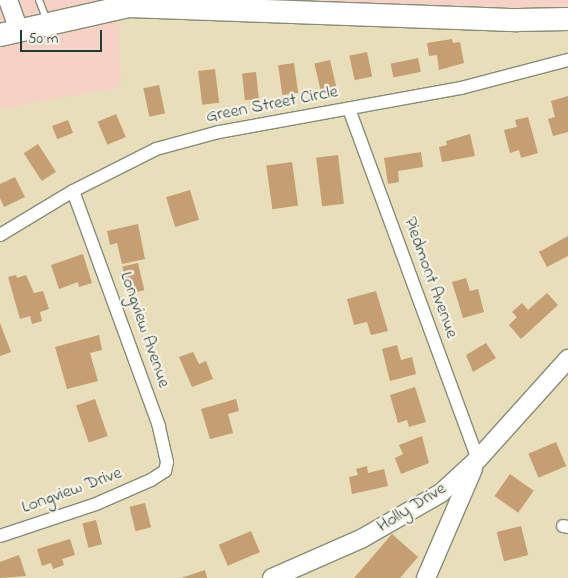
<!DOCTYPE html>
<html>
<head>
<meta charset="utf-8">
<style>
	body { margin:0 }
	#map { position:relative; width:568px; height:578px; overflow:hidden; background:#e9deba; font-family:"Indie Flower",sans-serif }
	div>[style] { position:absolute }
	.built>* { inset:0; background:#f6d1c5 }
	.building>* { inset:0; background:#c59e72; transform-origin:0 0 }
	.roads { filter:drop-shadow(1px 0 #848e77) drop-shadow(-1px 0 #848e77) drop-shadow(0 1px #848e77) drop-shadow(0 -1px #848e77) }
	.lane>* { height:6px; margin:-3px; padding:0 3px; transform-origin:3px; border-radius:3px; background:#fff }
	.street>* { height:12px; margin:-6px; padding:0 6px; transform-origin:6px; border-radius:6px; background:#fff }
	.secondary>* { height:18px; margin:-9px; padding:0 9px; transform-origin:9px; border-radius:9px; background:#fff }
	.highway>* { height:22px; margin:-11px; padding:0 11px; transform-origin:11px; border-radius:11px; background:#fff }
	span { translate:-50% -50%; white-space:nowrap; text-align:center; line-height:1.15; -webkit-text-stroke:4.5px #f7f3e8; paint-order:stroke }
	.street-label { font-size:18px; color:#1f3d34 }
	.scale { position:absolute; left:20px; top:30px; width:82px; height:22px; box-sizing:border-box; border:2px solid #1f3d34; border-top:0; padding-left:6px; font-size:15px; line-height:18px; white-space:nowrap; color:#1f3d34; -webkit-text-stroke:4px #f7f3e8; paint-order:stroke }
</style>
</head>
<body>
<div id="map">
	<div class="built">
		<i style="clip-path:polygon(0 0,568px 0,568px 13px,118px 12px,121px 87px,0 109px)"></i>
	</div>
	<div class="building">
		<i style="clip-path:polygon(452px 39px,453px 43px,460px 42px,464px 63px,439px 70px,437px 55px,429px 56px,427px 43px)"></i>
		<i style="left:367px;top:52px;width:25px;height:18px;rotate:78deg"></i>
		<i style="left:418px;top:58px;width:14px;height:28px;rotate:78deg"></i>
		<i style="left:330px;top:60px;width:27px;height:16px;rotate:77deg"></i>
		<i style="left:294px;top:63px;width:30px;height:16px;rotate:82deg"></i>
		<i style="left:215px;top:69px;width:34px;height:17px;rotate:83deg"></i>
		<i style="left:256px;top:72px;width:27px;height:14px;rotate:84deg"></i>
		<i style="left:159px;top:85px;width:29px;height:16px;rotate:78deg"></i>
		<i style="clip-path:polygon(568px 96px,568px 132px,553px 136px,548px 119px,555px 117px,551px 101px)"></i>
		<i style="left:116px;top:114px;width:25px;height:20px;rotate:67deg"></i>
		<i style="clip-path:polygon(528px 117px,538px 153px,521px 158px,519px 150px,510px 153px,504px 130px,517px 127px,515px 120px)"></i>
		<i style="left:68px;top:120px;width:14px;height:17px;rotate:69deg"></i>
		<i style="clip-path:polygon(470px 134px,475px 156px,442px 162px,439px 147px,447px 145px,446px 141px)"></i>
		<i style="left:38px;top:144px;width:33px;height:17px;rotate:57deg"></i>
		<i style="clip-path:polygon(421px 152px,423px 167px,398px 171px,399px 182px,388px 184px,384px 158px)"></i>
		<i style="left:338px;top:155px;width:49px;height:22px;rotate:83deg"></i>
		<i style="left:292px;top:162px;width:44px;height:26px;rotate:82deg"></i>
		<i style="clip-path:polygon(15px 177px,25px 197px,4px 207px,0 198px,0 184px)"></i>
		<i style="left:190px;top:190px;width:31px;height:25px;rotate:73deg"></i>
		<i style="clip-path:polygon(138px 224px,145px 259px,122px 264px,117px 243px,110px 245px,107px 231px)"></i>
		<i style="clip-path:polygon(568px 236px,568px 256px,547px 267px,539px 252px)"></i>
		<i style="clip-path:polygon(83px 254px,92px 283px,79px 287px,78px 282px,59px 289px,51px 265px)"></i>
		<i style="left:138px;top:263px;width:28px;height:16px;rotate:77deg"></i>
		<i style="clip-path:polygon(16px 275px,17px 278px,26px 275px,34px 293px,43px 291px,49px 309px,40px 312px,42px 321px,32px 324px,30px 316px,20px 319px,8px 277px)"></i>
		<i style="clip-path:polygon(466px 278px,470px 291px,478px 289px,484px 312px,463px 318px,452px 282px)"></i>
		<i style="clip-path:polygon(376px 291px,388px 331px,371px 335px,367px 322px,354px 325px,347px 299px)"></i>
		<i style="clip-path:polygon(547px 293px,558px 305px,521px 339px,509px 325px,517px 317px,512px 312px,522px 303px,528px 310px)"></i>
		<i style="clip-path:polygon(0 323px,11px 352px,0 356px)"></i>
		<i style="clip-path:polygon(99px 335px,102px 350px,90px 353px,98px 381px,67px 389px,55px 347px)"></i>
		<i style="clip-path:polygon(486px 343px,496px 358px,473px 372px,466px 355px)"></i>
		<i style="clip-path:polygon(397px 345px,401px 360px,412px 357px,416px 374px,390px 381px,382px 349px)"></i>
		<i style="clip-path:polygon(193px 352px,199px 364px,206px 361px,213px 379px,192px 387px,179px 357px)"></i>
		<i style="clip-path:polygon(415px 387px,426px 422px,409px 427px,407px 420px,398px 423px,390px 395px)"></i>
		<i style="left:95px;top:399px;width:39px;height:20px;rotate:71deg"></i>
		<i style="clip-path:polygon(236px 399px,239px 411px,228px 414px,233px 433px,210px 439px,201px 409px)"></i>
		<i style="clip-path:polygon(422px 436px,429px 463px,401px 474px,395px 458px,403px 454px,399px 445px)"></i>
		<i style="left:556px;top:442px;width:26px;height:30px;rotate:67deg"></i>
		<i style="clip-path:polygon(367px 466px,368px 473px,384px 469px,388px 486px,352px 494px,349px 477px,358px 475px,356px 469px)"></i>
		<i style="left:510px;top:474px;width:29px;height:27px;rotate:35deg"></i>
		<i style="left:145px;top:503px;width:25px;height:16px;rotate:76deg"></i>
		<i style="left:96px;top:520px;width:25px;height:14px;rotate:76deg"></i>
		<i style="left:521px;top:526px;width:30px;height:25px;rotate:76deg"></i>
		<i style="left:251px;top:531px;width:23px;height:35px;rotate:67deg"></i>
		<i style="clip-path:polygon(392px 534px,418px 557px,400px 578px,354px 578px)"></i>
		<i style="clip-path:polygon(70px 539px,75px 555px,62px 559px,64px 565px,53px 569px,51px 563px,42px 566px,37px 549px)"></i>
		<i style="clip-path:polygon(19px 555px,26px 576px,0 578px,0 562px)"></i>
		<i style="clip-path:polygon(205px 570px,207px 578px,181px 578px)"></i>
	</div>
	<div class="roads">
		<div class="lane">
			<i style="left:39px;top:0;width:22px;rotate:69deg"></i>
		</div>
		<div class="street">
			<i style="left:349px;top:109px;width:373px;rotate:69.8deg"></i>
			<i style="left:0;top:235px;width:85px;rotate:-31.1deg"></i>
			<i style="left:73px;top:191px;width:93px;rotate:-26.8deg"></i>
			<i style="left:156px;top:149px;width:65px;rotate:-15.1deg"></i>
			<i style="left:219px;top:132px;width:246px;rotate:-10.3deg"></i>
			<i style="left:461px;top:88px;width:111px;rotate:-14.7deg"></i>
			<i style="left:563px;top:526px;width:5px;rotate:11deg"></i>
			<i style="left:0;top:536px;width:101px;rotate:-18.4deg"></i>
			<i style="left:96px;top:504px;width:60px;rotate:-23.6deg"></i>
			<i style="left:151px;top:480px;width:17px;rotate:-33deg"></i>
			<i style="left:165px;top:471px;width:9px;rotate:-77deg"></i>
			<i style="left:167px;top:462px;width:37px;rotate:-103deg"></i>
			<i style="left:159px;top:426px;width:250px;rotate:-110.1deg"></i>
		</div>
		<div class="secondary">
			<i style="left:8px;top:0;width:33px;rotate:70deg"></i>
			<i style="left:272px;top:578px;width:97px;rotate:-23.7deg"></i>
			<i style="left:361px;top:539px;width:92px;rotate:-29.9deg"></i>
			<i style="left:441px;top:493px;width:50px;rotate:-42.6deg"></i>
			<i style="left:478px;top:459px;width:135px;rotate:-48deg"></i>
			<i style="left:426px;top:578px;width:119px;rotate:-66.7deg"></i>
		</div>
		<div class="highway">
			<i style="left:0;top:35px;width:132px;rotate:-12.7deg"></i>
			<i style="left:129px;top:6px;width:389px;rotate:2.1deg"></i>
			<i style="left:518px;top:20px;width:50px;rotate:-1.1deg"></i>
		</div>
	</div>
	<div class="street-label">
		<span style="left:272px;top:105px;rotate:-11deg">Green Street Circle</span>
		<span style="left:430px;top:278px;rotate:70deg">Piedmont Avenue</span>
		<span style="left:144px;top:330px;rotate:71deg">Longview Avenue</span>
		<span style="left:72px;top:491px;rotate:-20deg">Longview Drive</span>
		<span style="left:412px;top:508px;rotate:-32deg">Holly Drive</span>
	</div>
	<div class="scale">50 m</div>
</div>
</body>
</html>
